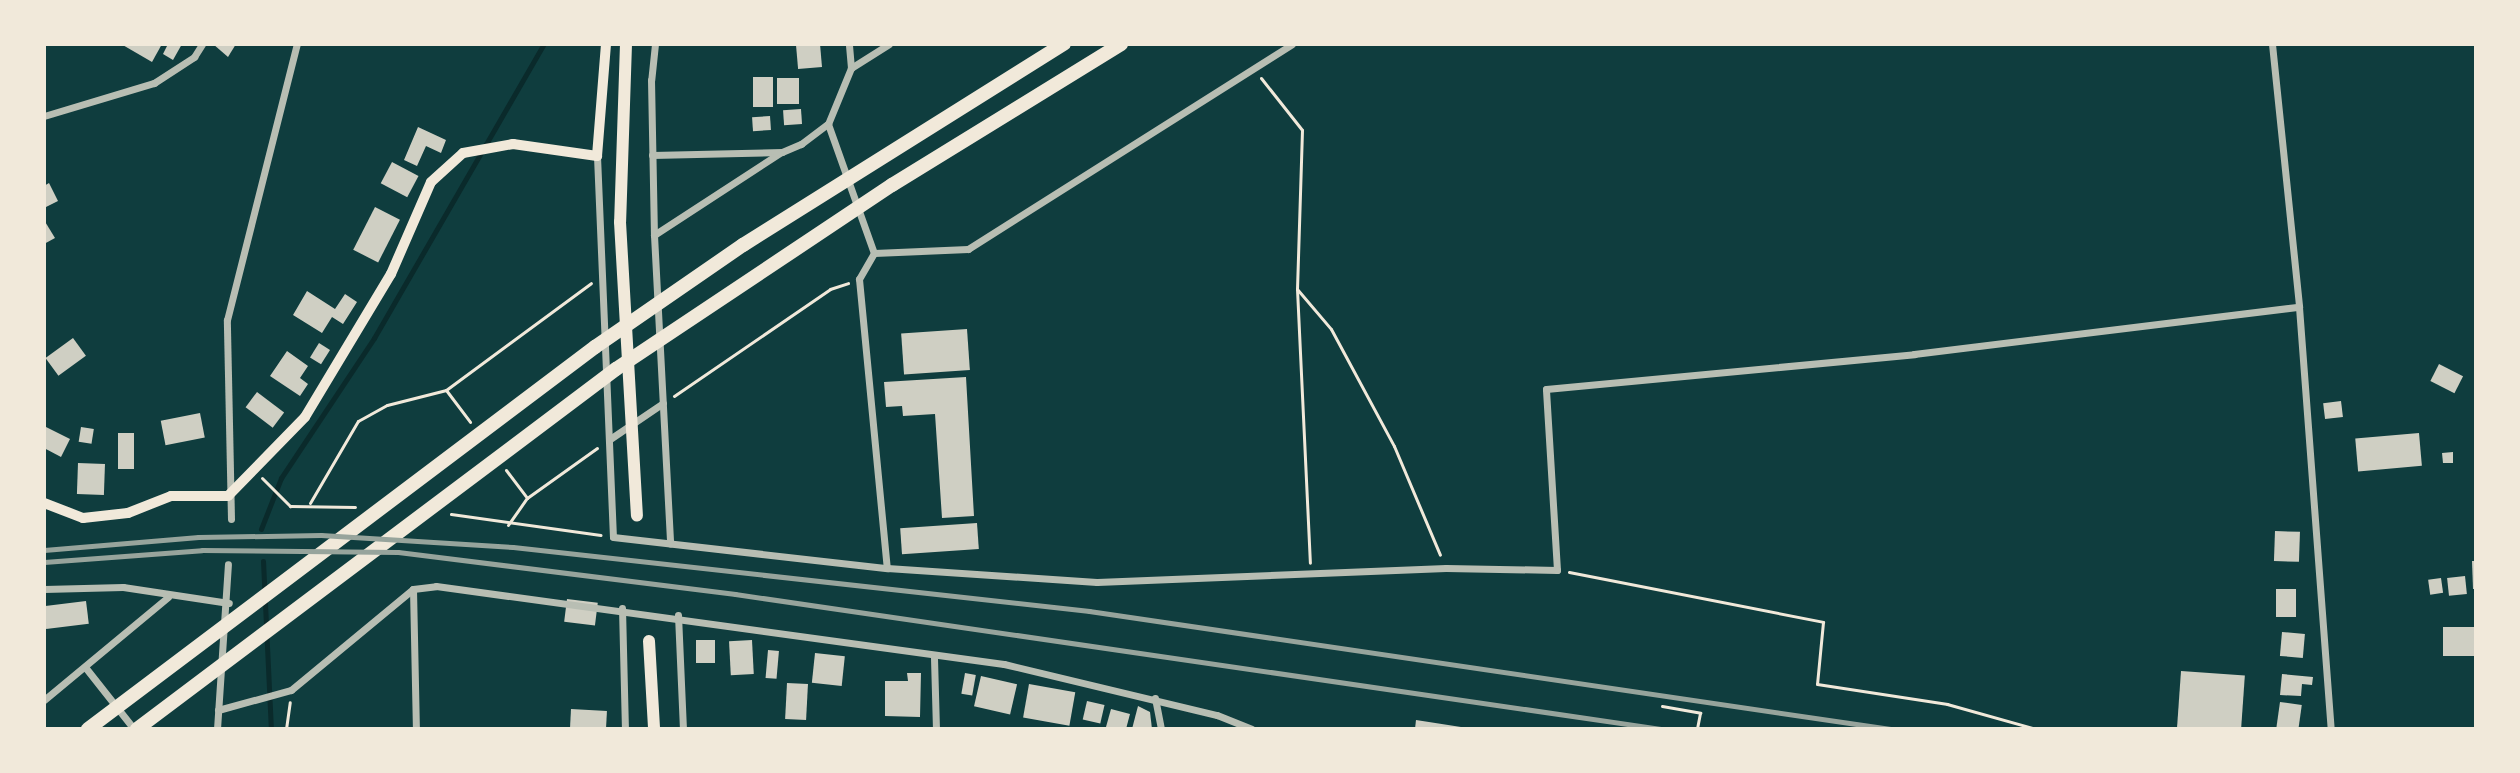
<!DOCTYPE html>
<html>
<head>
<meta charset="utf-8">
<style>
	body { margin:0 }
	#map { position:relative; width:2520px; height:773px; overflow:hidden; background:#0f3d3e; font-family:Arial,sans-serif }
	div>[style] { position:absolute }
	.stream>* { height:5px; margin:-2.5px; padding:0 2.5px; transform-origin:2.5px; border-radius:2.5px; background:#0a2a2b }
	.building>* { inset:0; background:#cfcfc3; transform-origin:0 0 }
	.path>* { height:3px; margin:-1.5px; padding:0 1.5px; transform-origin:1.5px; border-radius:1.5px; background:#f1e9da }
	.minor>* { height:7px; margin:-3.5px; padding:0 3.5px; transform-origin:3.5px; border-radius:3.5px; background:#b8beb3 }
	.secondary>* { height:10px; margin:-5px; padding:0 5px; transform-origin:5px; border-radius:5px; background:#f1e9da }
	.primary>* { height:12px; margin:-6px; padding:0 6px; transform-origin:6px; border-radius:6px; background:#f1e9da }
	.motorway>* { height:14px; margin:-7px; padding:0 7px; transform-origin:7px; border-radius:7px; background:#f1e9da }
	.rail>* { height:5px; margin:-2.5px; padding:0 2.5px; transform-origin:2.5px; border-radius:2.5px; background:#97a49c }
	span { translate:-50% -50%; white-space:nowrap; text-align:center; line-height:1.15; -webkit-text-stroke:6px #f1e9da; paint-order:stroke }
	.frame { position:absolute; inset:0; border:46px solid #f1e9da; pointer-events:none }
</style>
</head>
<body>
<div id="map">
	<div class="stream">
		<i style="left:261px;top:529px;width:55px;rotate:-68.6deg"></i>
		<i style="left:281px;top:478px;width:168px;rotate:-56.4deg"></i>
		<i style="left:374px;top:338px;width:340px;rotate:-60deg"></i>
		<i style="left:263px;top:561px;width:168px;rotate:87.3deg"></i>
	</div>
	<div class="building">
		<i style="clip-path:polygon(121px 44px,162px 44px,152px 62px)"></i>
		<i style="clip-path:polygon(168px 44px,182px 44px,173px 60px,163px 54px)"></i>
		<i style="clip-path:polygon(213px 44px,236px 44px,228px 57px)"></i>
		<i style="left:820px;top:44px;width:23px;height:24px;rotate:85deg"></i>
		<i style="left:773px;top:77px;width:30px;height:20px;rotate:90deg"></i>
		<i style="left:777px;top:78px;width:22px;height:26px"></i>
		<i style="left:801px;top:109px;width:15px;height:18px;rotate:86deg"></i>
		<i style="left:770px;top:116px;width:14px;height:18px;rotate:86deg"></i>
		<i style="clip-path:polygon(418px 127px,446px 140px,441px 153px,426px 146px,417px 166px,404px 160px)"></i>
		<i style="left:392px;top:162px;width:30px;height:24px;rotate:28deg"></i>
		<i style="clip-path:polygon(49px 183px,58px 201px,44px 208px,44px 186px)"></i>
		<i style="left:375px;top:207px;width:28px;height:48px;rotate:27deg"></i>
		<i style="clip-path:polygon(44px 220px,55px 238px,44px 244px)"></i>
		<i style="clip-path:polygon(307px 291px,335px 309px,345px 294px,357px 302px,343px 324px,332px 317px,322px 333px,293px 315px)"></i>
		<i style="left:967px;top:329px;width:41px;height:66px;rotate:86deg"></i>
		<i style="left:73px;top:338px;width:22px;height:34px;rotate:54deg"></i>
		<i style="left:319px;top:343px;width:13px;height:17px;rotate:32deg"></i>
		<i style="clip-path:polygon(287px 351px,308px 366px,300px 378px,308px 384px,300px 396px,270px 376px)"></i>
		<i style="left:2439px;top:364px;width:27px;height:19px;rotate:27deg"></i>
		<i style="clip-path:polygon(966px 377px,974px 516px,942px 518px,935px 414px,903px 416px,902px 406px,886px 407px,884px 382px)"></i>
		<i style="left:257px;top:392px;width:34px;height:19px;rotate:37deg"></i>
		<i style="left:2341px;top:401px;width:16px;height:18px;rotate:83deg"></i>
		<i style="left:200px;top:413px;width:25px;height:40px;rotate:79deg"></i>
		<i style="clip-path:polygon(44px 426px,70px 439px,61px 457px,44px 448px)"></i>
		<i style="left:81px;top:427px;width:13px;height:15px;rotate:9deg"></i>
		<i style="left:118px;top:433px;width:16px;height:36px"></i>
		<i style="left:2419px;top:433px;width:33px;height:64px;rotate:85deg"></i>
		<i style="clip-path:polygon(2453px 452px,2453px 463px,2443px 463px,2442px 453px)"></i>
		<i style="left:78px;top:463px;width:27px;height:31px;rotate:2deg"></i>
		<i style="left:977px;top:523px;width:26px;height:77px;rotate:86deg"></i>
		<i style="left:2275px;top:531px;width:25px;height:30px;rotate:2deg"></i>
		<i style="clip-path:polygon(2472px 561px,2476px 561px,2476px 589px,2473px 589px)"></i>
		<i style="left:2465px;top:576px;width:18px;height:18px;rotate:84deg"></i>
		<i style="left:2441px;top:578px;width:15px;height:13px;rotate:82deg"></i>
		<i style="left:2276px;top:589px;width:20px;height:28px"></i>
		<i style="left:567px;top:599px;width:31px;height:23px;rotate:7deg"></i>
		<i style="left:86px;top:601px;width:23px;height:43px;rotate:83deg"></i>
		<i style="left:2476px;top:627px;width:29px;height:33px;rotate:90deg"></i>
		<i style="left:2282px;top:632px;width:23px;height:24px;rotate:5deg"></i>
		<i style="left:696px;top:640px;width:19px;height:23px"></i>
		<i style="left:752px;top:640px;width:34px;height:23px;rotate:87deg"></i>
		<i style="left:768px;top:650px;width:11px;height:28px;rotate:5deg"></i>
		<i style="left:815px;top:653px;width:30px;height:30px;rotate:6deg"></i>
		<i style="left:2181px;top:671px;width:64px;height:58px;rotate:4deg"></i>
		<i style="clip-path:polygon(907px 673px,921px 673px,920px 717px,885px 716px,885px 681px,908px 681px)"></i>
		<i style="left:965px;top:673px;width:11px;height:21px;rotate:10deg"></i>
		<i style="clip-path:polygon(2282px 674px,2313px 677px,2312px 685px,2302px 684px,2301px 696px,2280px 695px)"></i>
		<i style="left:981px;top:676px;width:37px;height:31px;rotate:13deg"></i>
		<i style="left:787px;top:683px;width:21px;height:36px;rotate:3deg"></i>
		<i style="left:1029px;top:684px;width:47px;height:34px;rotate:10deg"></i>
		<i style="left:1087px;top:701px;width:18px;height:19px;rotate:13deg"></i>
		<i style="left:2280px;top:702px;width:22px;height:27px;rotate:8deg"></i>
		<i style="clip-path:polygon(1138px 706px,1150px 712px,1152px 729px,1132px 729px)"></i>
		<i style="left:571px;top:709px;width:36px;height:20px;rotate:3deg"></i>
		<i style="clip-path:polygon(1111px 709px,1130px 714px,1126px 729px,1106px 727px)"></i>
		<i style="clip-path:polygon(1416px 720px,1461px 727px,1461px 729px,1415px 729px)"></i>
	</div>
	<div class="path">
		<i style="left:1261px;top:78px;width:66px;rotate:51.7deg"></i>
		<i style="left:1302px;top:130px;width:159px;rotate:91.8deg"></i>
		<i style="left:1297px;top:289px;width:274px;rotate:87.3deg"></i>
		<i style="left:1297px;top:289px;width:52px;rotate:49.6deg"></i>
		<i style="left:1331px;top:329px;width:133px;rotate:61.7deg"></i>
		<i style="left:1394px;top:446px;width:118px;rotate:67.1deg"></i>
		<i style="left:446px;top:390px;width:40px;rotate:53deg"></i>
		<i style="left:674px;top:396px;width:189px;rotate:-34.4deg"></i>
		<i style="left:830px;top:289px;width:19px;rotate:-18deg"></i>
		<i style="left:506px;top:470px;width:35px;rotate:53deg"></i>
		<i style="left:262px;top:478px;width:40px;rotate:45deg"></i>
		<i style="left:290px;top:506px;width:65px;rotate:0.9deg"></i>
		<i style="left:310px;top:503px;width:95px;rotate:-59.7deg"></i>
		<i style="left:358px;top:421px;width:33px;rotate:-29deg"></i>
		<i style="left:387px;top:405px;width:61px;rotate:-14.3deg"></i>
		<i style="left:446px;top:390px;width:180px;rotate:-36.4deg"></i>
		<i style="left:451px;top:514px;width:151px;rotate:8deg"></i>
		<i style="left:508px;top:525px;width:33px;rotate:-55deg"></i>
		<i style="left:527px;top:498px;width:86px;rotate:-35.5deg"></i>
		<i style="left:1569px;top:572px;width:259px;rotate:11.1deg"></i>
		<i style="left:1823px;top:622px;width:62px;rotate:95.5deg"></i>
		<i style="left:1817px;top:684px;width:132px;rotate:8.7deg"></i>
		<i style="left:1947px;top:704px;width:92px;rotate:15.7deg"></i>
		<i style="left:1662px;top:706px;width:39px;rotate:10deg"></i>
		<i style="left:1700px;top:713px;width:16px;rotate:101deg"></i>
		<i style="left:286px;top:729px;width:27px;rotate:-82deg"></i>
	</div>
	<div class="minor">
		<i style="left:655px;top:44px;width:36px;rotate:96deg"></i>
		<i style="left:651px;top:80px;width:155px;rotate:88.9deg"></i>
		<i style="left:654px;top:235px;width:309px;rotate:87deg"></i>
		<i style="left:2272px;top:44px;width:264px;rotate:84.1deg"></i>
		<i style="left:2299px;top:307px;width:423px;rotate:85.7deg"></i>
		<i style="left:851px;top:68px;width:45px;rotate:-32.3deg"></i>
		<i style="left:44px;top:116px;width:115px;rotate:-16.7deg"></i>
		<i style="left:154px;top:83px;width:48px;rotate:-33deg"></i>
		<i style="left:194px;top:57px;width:15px;rotate:-58deg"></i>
		<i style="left:828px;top:124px;width:137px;rotate:70.4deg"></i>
		<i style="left:874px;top:253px;width:30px;rotate:120deg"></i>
		<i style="left:859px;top:279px;width:290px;rotate:84.5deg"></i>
		<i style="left:652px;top:155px;width:130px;rotate:-1.3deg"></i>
		<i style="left:782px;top:152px;width:21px;rotate:-23deg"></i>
		<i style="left:801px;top:144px;width:34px;rotate:-37deg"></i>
		<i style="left:828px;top:124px;width:61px;rotate:-67.7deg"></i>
		<i style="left:851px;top:68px;width:24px;rotate:-95deg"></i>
		<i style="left:597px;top:156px;width:381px;rotate:87.6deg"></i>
		<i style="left:613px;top:537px;width:276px;rotate:6.5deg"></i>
		<i style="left:887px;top:568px;width:210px;rotate:3.8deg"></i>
		<i style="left:1097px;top:582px;width:349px;rotate:-2.3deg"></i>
		<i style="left:1446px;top:568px;width:111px;rotate:1deg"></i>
		<i style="left:1557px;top:570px;width:181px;rotate:-93.5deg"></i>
		<i style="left:1546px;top:389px;width:370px;rotate:-5.4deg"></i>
		<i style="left:1914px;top:354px;width:388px;rotate:-7deg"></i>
		<i style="left:654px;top:235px;width:150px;rotate:-33.1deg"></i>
		<i style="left:874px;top:253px;width:94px;rotate:-2.4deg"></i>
		<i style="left:968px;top:249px;width:383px;rotate:-32.3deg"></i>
		<i style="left:610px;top:439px;width:64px;rotate:-34.2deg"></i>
		<i style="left:231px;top:519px;width:199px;rotate:-91.2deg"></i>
		<i style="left:227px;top:320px;width:285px;rotate:-75.8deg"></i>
		<i style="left:44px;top:589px;width:79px;rotate:-1.5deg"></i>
		<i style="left:123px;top:587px;width:107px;rotate:8.6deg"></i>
		<i style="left:413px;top:589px;width:140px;rotate:88.8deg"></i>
		<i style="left:622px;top:608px;width:121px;rotate:88.6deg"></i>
		<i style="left:678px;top:615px;width:114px;rotate:87.5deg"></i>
		<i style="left:934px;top:658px;width:71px;rotate:88.4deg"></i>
		<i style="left:85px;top:667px;width:79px;rotate:51.7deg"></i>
		<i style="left:1155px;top:698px;width:32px;rotate:79deg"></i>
		<i style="left:44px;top:700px;width:161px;rotate:-39.7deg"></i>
		<i style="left:218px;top:710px;width:76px;rotate:-15.3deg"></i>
		<i style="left:291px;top:690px;width:158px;rotate:-39.6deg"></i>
		<i style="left:413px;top:589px;width:23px;rotate:-7deg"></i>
		<i style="left:436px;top:586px;width:573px;rotate:7.82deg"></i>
		<i style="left:1004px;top:664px;width:219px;rotate:13.5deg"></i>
		<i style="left:1217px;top:715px;width:37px;rotate:22deg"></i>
		<i style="left:217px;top:729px;width:165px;rotate:-86.2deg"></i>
	</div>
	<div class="secondary">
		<i style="left:44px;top:503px;width:42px;rotate:21deg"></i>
		<i style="left:83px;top:518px;width:45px;rotate:-6.3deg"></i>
		<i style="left:128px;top:513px;width:46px;rotate:-21.6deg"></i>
		<i style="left:171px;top:496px;width:57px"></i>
		<i style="left:228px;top:496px;width:110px;rotate:-45.7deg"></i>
		<i style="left:305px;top:417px;width:167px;rotate:-59deg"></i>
		<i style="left:391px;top:274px;width:100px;rotate:-66.5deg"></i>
		<i style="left:431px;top:182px;width:43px;rotate:-42.2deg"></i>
		<i style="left:463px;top:153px;width:51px;rotate:-10.2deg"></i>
		<i style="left:513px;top:144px;width:85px;rotate:8.1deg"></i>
		<i style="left:597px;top:156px;width:112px;rotate:-85.4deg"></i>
	</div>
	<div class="primary">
		<i style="left:626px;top:44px;width:178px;rotate:91.9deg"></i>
		<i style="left:620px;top:222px;width:294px;rotate:86.7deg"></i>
		<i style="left:649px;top:641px;width:88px;rotate:86.7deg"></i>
	</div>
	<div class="motorway">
		<i style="left:88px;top:729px;width:635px;rotate:-37deg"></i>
		<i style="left:595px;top:347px;width:180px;rotate:-34.6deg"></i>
		<i style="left:743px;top:245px;width:379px;rotate:-32.1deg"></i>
		<i style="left:137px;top:729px;width:599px;rotate:-36.93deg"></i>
		<i style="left:616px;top:369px;width:332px;rotate:-33.7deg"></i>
		<i style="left:892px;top:185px;width:269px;rotate:-31.6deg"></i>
	</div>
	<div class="rail">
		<i style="left:44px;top:550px;width:155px;rotate:-4.8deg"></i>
		<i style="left:198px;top:537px;width:123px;rotate:-0.9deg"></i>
		<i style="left:321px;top:535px;width:192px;rotate:3.6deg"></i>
		<i style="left:513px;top:547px;width:580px;rotate:6.34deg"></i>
		<i style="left:1089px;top:611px;width:810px;rotate:8.38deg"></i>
		<i style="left:44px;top:562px;width:158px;rotate:-4.3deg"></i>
		<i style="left:202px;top:550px;width:196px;rotate:0.6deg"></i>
		<i style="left:398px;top:552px;width:340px;rotate:7.1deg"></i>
		<i style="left:735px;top:594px;width:937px;rotate:8.29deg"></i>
	</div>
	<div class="frame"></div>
</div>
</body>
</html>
